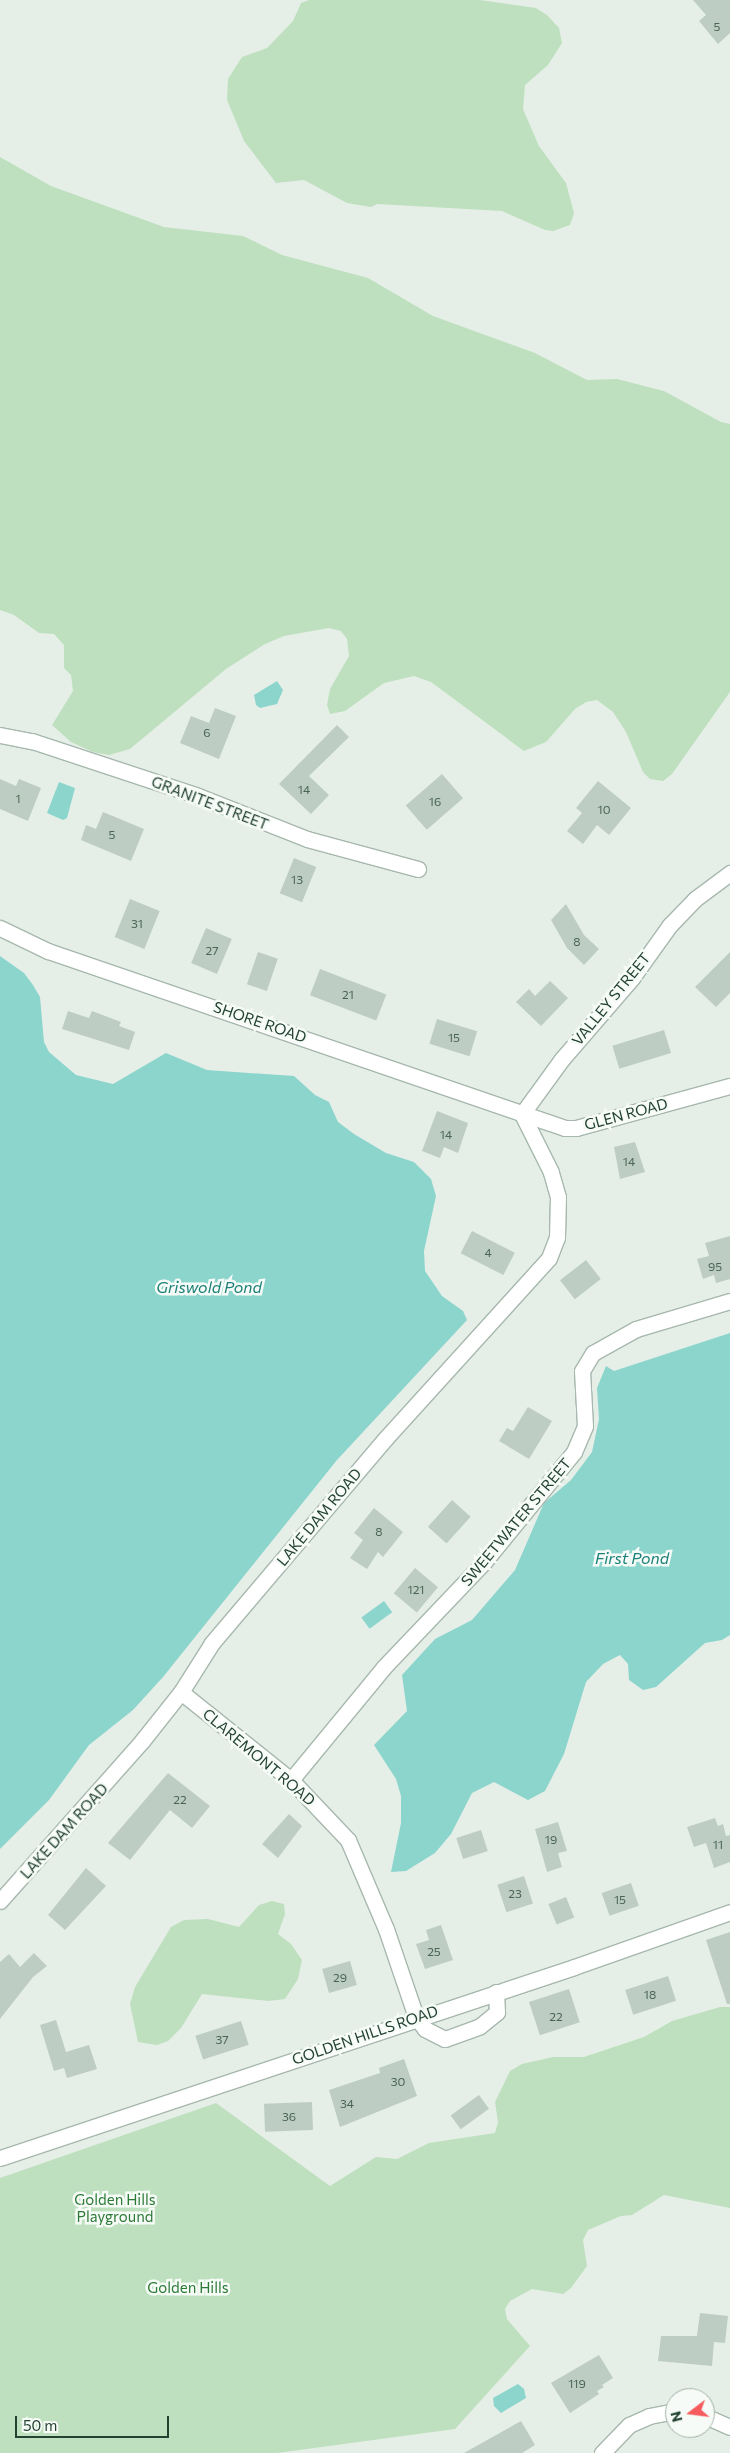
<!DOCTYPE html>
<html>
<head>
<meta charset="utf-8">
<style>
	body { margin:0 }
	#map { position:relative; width:730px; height:2453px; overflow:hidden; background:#e5efe8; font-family:Commissioner,sans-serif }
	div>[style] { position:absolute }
	.green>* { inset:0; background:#bee0be }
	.water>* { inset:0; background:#8cd5cd; transform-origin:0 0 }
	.building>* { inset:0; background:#bdcdc3; transform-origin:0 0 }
	.roads { filter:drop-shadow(1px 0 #a7b8ae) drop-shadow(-1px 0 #a7b8ae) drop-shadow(0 1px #a7b8ae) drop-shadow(0 -1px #a7b8ae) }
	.minor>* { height:15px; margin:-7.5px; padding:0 7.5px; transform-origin:7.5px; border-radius:7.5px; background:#fff }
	span { translate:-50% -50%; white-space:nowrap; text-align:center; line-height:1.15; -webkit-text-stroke:5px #f6fbf7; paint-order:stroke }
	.number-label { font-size:12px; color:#4a6556 }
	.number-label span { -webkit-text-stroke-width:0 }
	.street-label { font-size:15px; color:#234232 }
	.park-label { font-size:15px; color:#2c7a36 }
	.water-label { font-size:16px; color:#1b8078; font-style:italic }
	.north { position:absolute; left:665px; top:2388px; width:50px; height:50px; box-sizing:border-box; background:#f6fbf7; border:1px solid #a2b1a8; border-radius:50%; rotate:255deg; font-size:14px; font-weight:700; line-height:20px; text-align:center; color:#234232 }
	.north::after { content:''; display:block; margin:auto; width:18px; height:22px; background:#f65c5d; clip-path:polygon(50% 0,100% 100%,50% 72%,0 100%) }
	.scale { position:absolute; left:15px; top:2416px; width:154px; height:22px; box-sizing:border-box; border:2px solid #234232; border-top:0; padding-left:6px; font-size:15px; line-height:18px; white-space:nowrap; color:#234232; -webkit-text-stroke:4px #f6fbf7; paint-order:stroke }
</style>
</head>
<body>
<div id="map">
	<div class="green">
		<i style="clip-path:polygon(309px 0,480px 0,536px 8px,547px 15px,559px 28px,562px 43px,548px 65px,525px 85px,523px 109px,539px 146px,566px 183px,574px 213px,570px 225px,553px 231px,545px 230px,502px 211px,377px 204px,371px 207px,347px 203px,304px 180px,276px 183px,244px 141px,227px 100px,228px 79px,242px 57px,267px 48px,293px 21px,301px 3px)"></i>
		<i style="clip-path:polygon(0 157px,51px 186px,164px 227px,243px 236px,282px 255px,368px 278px,433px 316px,535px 353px,587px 380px,617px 379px,664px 391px,721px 422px,730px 424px,730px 692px,672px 774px,663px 781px,650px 779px,643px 772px,626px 732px,613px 712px,597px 700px,586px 702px,575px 709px,546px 742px,524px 751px,431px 682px,414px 676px,384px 683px,345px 711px,330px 714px,327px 705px,330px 689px,349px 656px,347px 639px,341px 631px,329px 628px,284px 636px,265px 644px,226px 669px,130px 749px,109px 755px,93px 752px,71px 742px,52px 725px,73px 691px,71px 675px,64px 668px,64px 645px,54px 634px,39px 633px,14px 615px,0 610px)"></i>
		<i style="clip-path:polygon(272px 1901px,284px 1904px,285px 1914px,278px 1934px,291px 1944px,302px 1960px,298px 1979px,285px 1999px,269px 2001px,202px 1994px,181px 2028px,168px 2041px,157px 2045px,138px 2042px,130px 2004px,135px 1987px,171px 1927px,184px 1920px,208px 1919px,239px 1927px,259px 1905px)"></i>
		<i style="clip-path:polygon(720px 2007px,730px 2007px,730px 2208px,664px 2195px,632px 2215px,621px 2216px,588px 2230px,583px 2240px,587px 2266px,571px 2288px,563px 2294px,532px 2289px,510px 2301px,505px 2309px,507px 2319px,530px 2346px,455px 2429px,277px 2453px,0 2453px,0 2178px,216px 2103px,330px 2186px,376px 2157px,397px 2159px,429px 2143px,495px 2133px,498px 2122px,495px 2102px,510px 2071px,522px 2064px,553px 2057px,584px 2057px,644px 2037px,672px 2021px)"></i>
	</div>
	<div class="water">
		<i style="clip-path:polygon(277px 681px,283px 690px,277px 704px,260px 708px,256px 705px,254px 695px)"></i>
		<i style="clip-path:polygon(59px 782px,75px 788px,67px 818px,63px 820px,47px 813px)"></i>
		<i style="clip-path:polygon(0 956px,24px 973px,33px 985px,40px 997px,44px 1042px,49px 1052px,76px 1075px,113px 1084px,166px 1053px,207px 1070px,294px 1076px,315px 1095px,329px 1102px,338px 1122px,354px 1134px,386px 1153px,414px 1162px,431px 1179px,436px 1196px,424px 1251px,425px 1271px,442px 1296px,463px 1311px,467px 1320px,337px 1460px,163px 1677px,133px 1710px,89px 1745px,49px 1800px,0 1849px)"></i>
		<i style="clip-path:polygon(730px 1333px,730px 1635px,722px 1640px,705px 1643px,656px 1687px,643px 1690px,629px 1680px,628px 1664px,620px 1655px,603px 1664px,586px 1682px,564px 1754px,545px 1791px,528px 1800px,494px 1782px,472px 1793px,451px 1834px,435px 1853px,406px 1871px,391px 1872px,401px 1823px,401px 1796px,396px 1779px,374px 1745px,407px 1711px,402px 1675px,435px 1639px,472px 1620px,515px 1570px,544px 1503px,571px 1480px,592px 1452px,599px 1419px,597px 1388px,606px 1366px,614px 1371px)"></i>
		<i style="left:384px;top:1601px;width:14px;height:28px;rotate:54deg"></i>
		<i style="clip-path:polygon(518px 2384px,524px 2389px,526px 2398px,501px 2413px,494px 2406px,493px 2398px)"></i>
	</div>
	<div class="building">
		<i style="clip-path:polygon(693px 0,730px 0,730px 33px,718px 44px,699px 21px,706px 15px)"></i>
		<i style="clip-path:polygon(215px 708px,236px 716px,219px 759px,180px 743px,191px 716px,209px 723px)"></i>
		<i style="clip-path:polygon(337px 725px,349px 737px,309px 776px,329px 795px,311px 814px,279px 784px)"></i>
		<i style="left:442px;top:774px;width:32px;height:48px;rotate:49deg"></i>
		<i style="clip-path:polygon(0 779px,16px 786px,19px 779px,41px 788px,28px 821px,0 809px)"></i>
		<i style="clip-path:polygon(598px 781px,631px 808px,609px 835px,597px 825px,583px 844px,567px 831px,582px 813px,576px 808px)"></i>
		<i style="clip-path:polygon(103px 812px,144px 829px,131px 861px,81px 840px,86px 825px,96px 829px)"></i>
		<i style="left:294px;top:858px;width:24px;height:38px;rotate:22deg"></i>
		<i style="left:130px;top:899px;width:32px;height:41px;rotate:22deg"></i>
		<i style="clip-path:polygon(566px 904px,584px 935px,599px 949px,584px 965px,567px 948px,551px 920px)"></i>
		<i style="left:206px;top:928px;width:28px;height:38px;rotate:23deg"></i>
		<i style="left:258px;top:952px;width:21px;height:34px;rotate:19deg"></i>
		<i style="clip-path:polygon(730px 952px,730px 993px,716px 1007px,695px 987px)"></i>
		<i style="left:320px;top:969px;width:71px;height:28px;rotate:21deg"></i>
		<i style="clip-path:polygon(550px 981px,568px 998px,541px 1026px,516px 1002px,529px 989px,535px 996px)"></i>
		<i style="clip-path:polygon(68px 1011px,89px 1018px,92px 1011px,121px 1022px,119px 1026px,135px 1032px,129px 1050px,62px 1029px)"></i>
		<i style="left:437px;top:1019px;width:42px;height:26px;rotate:17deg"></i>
		<i style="left:664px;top:1030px;width:24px;height:54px;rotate:73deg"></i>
		<i style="clip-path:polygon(437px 1111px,468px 1123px,458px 1153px,444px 1147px,440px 1158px,422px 1151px)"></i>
		<i style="clip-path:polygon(635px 1142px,645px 1172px,620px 1179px,614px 1147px)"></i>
		<i style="left:472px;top:1231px;width:48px;height:25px;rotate:27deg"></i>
		<i style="clip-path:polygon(730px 1236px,730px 1279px,716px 1283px,714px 1275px,703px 1279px,697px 1259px,709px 1256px,705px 1243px)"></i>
		<i style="left:586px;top:1260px;width:24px;height:33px;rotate:52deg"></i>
		<i style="clip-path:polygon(528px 1407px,552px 1421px,529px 1459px,499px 1441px,507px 1428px,513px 1431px)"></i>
		<i style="left:452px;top:1500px;width:25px;height:36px;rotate:42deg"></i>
		<i style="clip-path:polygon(374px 1508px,403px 1532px,383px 1557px,378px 1552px,367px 1569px,350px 1558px,363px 1540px,354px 1533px)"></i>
		<i style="left:415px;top:1568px;width:30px;height:33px;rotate:40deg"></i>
		<i style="clip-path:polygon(168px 1773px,210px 1806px,192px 1828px,170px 1810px,130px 1860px,108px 1843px)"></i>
		<i style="clip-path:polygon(289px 1814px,302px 1826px,278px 1858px,262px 1844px)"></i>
		<i style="clip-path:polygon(715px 1818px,718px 1826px,723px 1824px,726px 1836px,730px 1835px,730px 1862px,714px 1868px,706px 1843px,694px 1847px,687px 1827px)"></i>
		<i style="clip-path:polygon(558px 1822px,567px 1851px,558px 1853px,562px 1867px,547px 1872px,535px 1829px)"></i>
		<i style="left:481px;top:1830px;width:22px;height:26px;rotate:72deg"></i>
		<i style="clip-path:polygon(86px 1868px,106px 1886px,65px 1930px,48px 1915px)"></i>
		<i style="left:524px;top:1876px;width:29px;height:28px;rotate:72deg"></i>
		<i style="left:631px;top:1883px;width:24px;height:31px;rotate:71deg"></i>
		<i style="left:566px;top:1897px;width:22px;height:19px;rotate:68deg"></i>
		<i style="clip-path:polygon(441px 1925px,453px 1960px,425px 1969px,416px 1944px,429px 1940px,426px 1930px)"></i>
		<i style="clip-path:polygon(730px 1932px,730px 2004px,727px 2004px,706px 1940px)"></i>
		<i style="clip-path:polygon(34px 1953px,47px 1966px,33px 1977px,0 2019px,0 1962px,9px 1954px,20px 1967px)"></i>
		<i style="left:350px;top:1961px;width:25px;height:29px;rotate:74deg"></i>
		<i style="left:668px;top:1976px;width:26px;height:45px;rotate:72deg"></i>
		<i style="left:569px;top:1989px;width:35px;height:42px;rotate:72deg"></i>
		<i style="clip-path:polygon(56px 2020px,66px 2052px,89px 2045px,97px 2069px,67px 2078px,64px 2068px,54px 2071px,40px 2025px)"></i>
		<i style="left:241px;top:2021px;width:25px;height:48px;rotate:72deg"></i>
		<i style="clip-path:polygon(404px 2059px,417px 2096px,340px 2127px,329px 2090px,380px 2073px,379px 2068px)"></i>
		<i style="left:479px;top:2095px;width:17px;height:35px;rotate:54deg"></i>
		<i style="left:312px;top:2102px;width:28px;height:48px;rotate:88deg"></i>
		<i style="clip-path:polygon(700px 2313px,728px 2316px,725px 2343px,714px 2342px,712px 2366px,658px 2361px,661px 2336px,697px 2336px)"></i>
		<i style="clip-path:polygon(599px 2355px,613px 2378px,602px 2385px,604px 2387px,597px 2391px,599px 2394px,570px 2413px,551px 2383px)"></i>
		<i style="clip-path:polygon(521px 2421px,535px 2445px,522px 2453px,464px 2453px)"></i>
	</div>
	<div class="roads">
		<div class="minor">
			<i style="left:0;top:735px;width:33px;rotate:11deg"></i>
			<i style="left:32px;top:741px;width:175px;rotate:18.3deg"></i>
			<i style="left:198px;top:796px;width:117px;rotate:21.5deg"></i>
			<i style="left:307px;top:839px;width:115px;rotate:15.1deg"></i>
			<i style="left:0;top:928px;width:53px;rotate:25.6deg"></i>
			<i style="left:48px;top:951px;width:546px;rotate:18.9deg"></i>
			<i style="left:565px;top:1128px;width:11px"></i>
			<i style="left:576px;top:1128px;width:160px;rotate:-15.3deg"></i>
			<i style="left:522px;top:1114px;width:68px;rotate:-54deg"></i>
			<i style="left:562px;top:1059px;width:107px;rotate:-49.2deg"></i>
			<i style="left:632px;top:978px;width:65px;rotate:-54.4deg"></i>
			<i style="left:670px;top:925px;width:36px;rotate:-46deg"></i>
			<i style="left:695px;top:899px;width:44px;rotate:-36.6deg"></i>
			<i style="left:181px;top:1692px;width:141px;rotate:38.7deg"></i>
			<i style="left:291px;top:1780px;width:83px;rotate:46.5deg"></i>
			<i style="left:348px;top:1840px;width:97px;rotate:66.9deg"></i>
			<i style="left:386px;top:1929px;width:93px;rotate:71.2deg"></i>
			<i style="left:416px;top:2017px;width:15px;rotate:53deg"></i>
			<i style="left:425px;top:2029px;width:22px;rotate:27deg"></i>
			<i style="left:445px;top:2039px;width:37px;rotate:-20deg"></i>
			<i style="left:480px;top:2026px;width:22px;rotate:-39deg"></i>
			<i style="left:497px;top:2012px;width:20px;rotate:-93deg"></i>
			<i style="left:291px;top:1780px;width:146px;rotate:-50.5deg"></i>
			<i style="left:384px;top:1667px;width:145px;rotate:-46.4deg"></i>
			<i style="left:484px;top:1562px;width:142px;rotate:-50.7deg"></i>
			<i style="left:574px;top:1452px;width:28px;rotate:-67deg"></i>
			<i style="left:585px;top:1426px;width:55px;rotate:-93.1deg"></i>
			<i style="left:582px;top:1371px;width:21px;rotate:-59deg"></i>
			<i style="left:593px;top:1353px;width:49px;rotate:-29.2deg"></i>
			<i style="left:636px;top:1329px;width:98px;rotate:-16.6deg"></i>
			<i style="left:0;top:1901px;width:214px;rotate:-48.4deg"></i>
			<i style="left:142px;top:1741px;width:63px;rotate:-51.5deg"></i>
			<i style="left:181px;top:1692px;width:58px;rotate:-57.7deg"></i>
			<i style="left:212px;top:1643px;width:267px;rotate:-49.7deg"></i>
			<i style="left:385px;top:1439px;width:244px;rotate:-47.8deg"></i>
			<i style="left:549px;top:1258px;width:22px;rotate:-69deg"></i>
			<i style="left:557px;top:1237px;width:40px;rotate:-88.6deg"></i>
			<i style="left:558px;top:1197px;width:26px;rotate:-106deg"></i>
			<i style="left:551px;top:1172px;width:65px;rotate:-116.6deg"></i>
			<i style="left:0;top:2158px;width:605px;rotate:-18.4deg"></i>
			<i style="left:574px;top:1967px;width:165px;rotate:-19.4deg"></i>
			<i style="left:705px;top:2416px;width:27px;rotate:24deg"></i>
			<i style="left:602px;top:2453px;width:39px;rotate:-46deg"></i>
			<i style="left:629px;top:2425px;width:22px;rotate:-24deg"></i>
			<i style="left:649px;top:2416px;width:26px;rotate:-11deg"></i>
		</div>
	</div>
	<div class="number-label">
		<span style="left:717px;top:27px">5</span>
		<span style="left:207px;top:733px">6</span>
		<span style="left:304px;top:790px">14</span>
		<span style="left:18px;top:799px">1</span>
		<span style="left:435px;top:802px">16</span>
		<span style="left:604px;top:810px">10</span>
		<span style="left:112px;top:835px">5</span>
		<span style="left:297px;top:880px">13</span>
		<span style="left:137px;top:924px">31</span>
		<span style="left:577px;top:942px">8</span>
		<span style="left:212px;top:951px">27</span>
		<span style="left:348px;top:995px">21</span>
		<span style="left:454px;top:1038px">15</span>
		<span style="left:446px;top:1135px">14</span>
		<span style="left:629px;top:1162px">14</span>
		<span style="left:488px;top:1253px">4</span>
		<span style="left:715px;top:1267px">95</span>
		<span style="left:379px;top:1532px">8</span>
		<span style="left:416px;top:1590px">121</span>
		<span style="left:180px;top:1800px">22</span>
		<span style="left:551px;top:1840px">19</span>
		<span style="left:718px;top:1845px">11</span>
		<span style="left:515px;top:1894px">23</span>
		<span style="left:620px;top:1900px">15</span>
		<span style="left:434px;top:1952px">25</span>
		<span style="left:340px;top:1978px">29</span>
		<span style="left:650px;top:1995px">18</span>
		<span style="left:556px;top:2017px">22</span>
		<span style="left:222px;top:2040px">37</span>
		<span style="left:398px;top:2082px">30</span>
		<span style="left:347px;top:2104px">34</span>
		<span style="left:289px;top:2117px">36</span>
		<span style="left:577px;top:2384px">119</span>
	</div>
	<div class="street-label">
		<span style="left:210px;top:803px;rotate:21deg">GRANITE STREET</span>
		<span style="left:611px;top:999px;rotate:-51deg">VALLEY STREET</span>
		<span style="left:260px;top:1022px;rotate:19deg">SHORE ROAD</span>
		<span style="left:626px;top:1114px;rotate:-15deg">GLEN ROAD</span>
		<span style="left:319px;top:1517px;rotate:-50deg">LAKE DAM ROAD</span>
		<span style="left:516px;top:1522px;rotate:-50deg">SWEETWATER STREET</span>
		<span style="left:259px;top:1757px;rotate:40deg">CLAREMONT ROAD</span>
		<span style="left:64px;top:1831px;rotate:-48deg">LAKE DAM ROAD</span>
		<span style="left:365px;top:2035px;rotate:-19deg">GOLDEN HILLS ROAD</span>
	</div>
	<div class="park-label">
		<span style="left:115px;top:2208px">Golden Hills<br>Playground</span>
		<span style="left:188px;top:2288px">Golden Hills</span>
	</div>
	<div class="water-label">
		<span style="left:209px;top:1287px">Griswold Pond</span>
		<span style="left:632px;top:1558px">First Pond</span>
	</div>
	<div class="north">N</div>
	<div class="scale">50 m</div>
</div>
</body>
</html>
